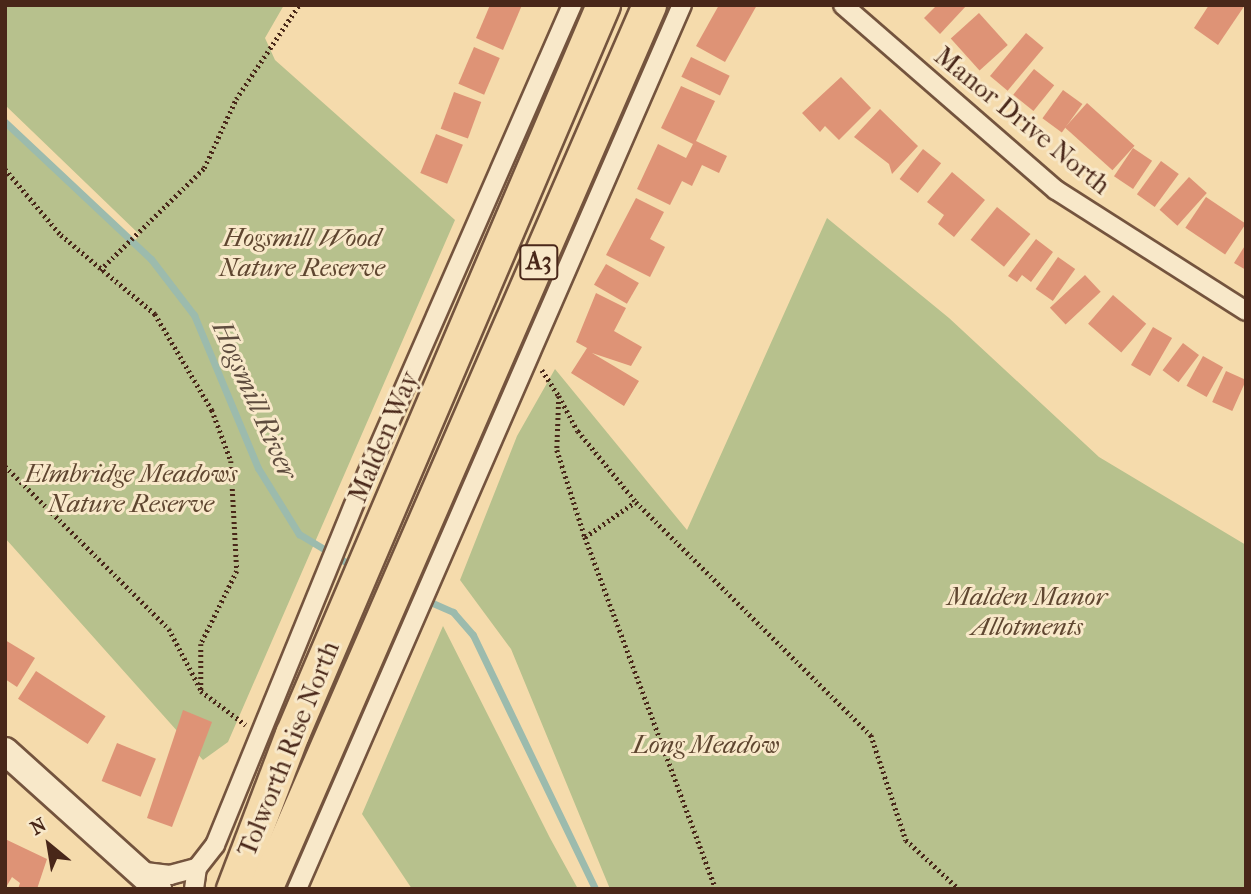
<!DOCTYPE html>
<html>
<head>
<meta charset="utf-8">
<style>
	body { margin:0 }
	#map { position:relative; width:1251px; height:894px; overflow:hidden; background:#f5dbac; font-family:"IM FELL French Canon",serif }
	div>[style] { position:absolute }
	.green>* { inset:0; background:#b7c18d }
	.stream>* { height:7px; margin:-3.5px; padding:0 3.5px; transform-origin:3.5px; border-radius:3.5px; background:#9cbbad }
	.building>* { inset:0; background:#de9376; transform-origin:0 0 }
	.path>* { height:4.5px; margin-top:-2.25px; transform-origin:0; background:repeating-linear-gradient(90deg,#492719 0 2px,transparent 0 5.5px) }
	.roads { filter:drop-shadow(2px 0 #74543e) drop-shadow(-2px 0 #74543e) drop-shadow(0 2px #74543e) drop-shadow(0 -2px #74543e) }
	.street>* { height:18px; margin:-9px; padding:0 9px; transform-origin:9px; border-radius:9px; background:#f8e8c9 }
	.secondary>* { height:26px; margin:-13px; padding:0 13px; transform-origin:13px; border-radius:13px; background:#f8e8c9 }
	.highway>* { height:33px; margin:-16.5px; padding:0 16.5px; transform-origin:16.5px; border-radius:16.5px; background:#f5dbac }
	span { translate:-50% -50%; white-space:nowrap; text-align:center; line-height:1.15; -webkit-text-stroke:6px #f8e8c9; paint-order:stroke }
	.shield-label span { padding:2px 5px; background:#f8e8c9; border:2px solid; border-radius:5px; -webkit-text-stroke-width:0 }
	.shield-label { font-size:24px; color:#492719; font-weight:700 }
	.street-label { font-size:26px; color:#492719 }
	.park-label { font-size:26px; color:#5f4630; font-style:italic }
	.water-label { font-size:28px; color:#5e4c3e; font-style:italic }
	.frame { position:absolute; inset:0; border:7px solid #492719; pointer-events:none }
	.north { position:absolute; left:14px; top:810px; width:70px; height:70px; -webkit-text-stroke:5px #f8e8c9; paint-order:stroke; rotate:330deg; font-size:19px; font-weight:700; line-height:28px; text-align:center; color:#492719 }
	.north::after { content:''; display:block; margin:auto; width:24px; height:32px; background:#492719; clip-path:polygon(50% 0,100% 100%,50% 72%,0 100%) }
</style>
</head>
<body>
<div id="map">
	<div class="green">
		<i style="clip-path:polygon(5px 5px,284px 5px,265px 38px,275px 60px,455px 220px,228px 742px,203px 760px,5px 538px,5px 122px,133px 242px,140px 235px,5px 105px)"></i>
		<i style="clip-path:polygon(827px 218px,949px 318px,1099px 457px,1246px 545px,1246px 889px,610px 889px,511px 649px,460px 580px,517px 436px,555px 369px,687px 530px)"></i>
		<i style="clip-path:polygon(443px 626px,550px 838px,578px 889px,412px 889px,362px 814px)"></i>
	</div>
	<div class="stream">
		<i style="left:5px;top:122px;width:200px;rotate:43.2deg"></i>
		<i style="left:151px;top:259px;width:71px;rotate:52.5deg"></i>
		<i style="left:194px;top:315px;width:166px;rotate:67.3deg"></i>
		<i style="left:258px;top:468px;width:78px;rotate:58.2deg"></i>
		<i style="left:299px;top:534px;width:64px;rotate:31deg"></i>
		<i style="left:403px;top:590px;width:55px;rotate:23.7deg"></i>
		<i style="left:453px;top:612px;width:30px;rotate:49deg"></i>
		<i style="left:473px;top:635px;width:282px;rotate:64.3deg"></i>
	</div>
	<div class="building">
		<i style="clip-path:polygon(490px 5px,522px 5px,503px 50px,476px 38px)"></i>
		<i style="clip-path:polygon(719px 5px,757px 5px,725px 62px,696px 46px)"></i>
		<i style="clip-path:polygon(937px 5px,967px 5px,940px 34px,924px 18px)"></i>
		<i style="clip-path:polygon(1209px 5px,1245px 5px,1218px 45px,1194px 28px)"></i>
		<i style="left:979px;top:13px;width:43px;height:38px;rotate:48deg"></i>
		<i style="left:1026px;top:33px;width:23px;height:56px;rotate:40deg"></i>
		<i style="left:474px;top:47px;width:28px;height:40px;rotate:23deg"></i>
		<i style="left:691px;top:57px;width:43px;height:22px;rotate:26deg"></i>
		<i style="left:1034px;top:69px;width:26px;height:33px;rotate:39deg"></i>
		<i style="clip-path:polygon(841px 77px,871px 108px,839px 140px,825px 126px,820px 132px,802px 113px)"></i>
		<i style="clip-path:polygon(681px 86px,715px 101px,696px 141px,727px 156px,719px 173px,702px 165px,692px 186px,682px 181px,670px 205px,637px 189px,658px 144px,686px 158px,693px 144px,661px 128px)"></i>
		<i style="left:1063px;top:90px;width:24px;height:35px;rotate:36deg"></i>
		<i style="left:454px;top:92px;width:29px;height:39px;rotate:20deg"></i>
		<i style="left:1087px;top:103px;width:64px;height:33px;rotate:42deg"></i>
		<i style="clip-path:polygon(880px 109px,918px 146px,892px 174px,889px 164px,854px 137px)"></i>
		<i style="left:436px;top:134px;width:29px;height:42px;rotate:22deg"></i>
		<i style="left:1133px;top:148px;width:23px;height:34px;rotate:34deg"></i>
		<i style="left:923px;top:149px;width:23px;height:38px;rotate:38deg"></i>
		<i style="left:1161px;top:161px;width:22px;height:41px;rotate:36deg"></i>
		<i style="clip-path:polygon(952px 172px,985px 200px,954px 237px,938px 224px,944px 215px,927px 202px)"></i>
		<i style="left:1189px;top:177px;width:24px;height:44px;rotate:42deg"></i>
		<i style="left:1206px;top:197px;width:48px;height:37px;rotate:34deg"></i>
		<i style="clip-path:polygon(636px 198px,664px 212px,650px 239px,665px 247px,650px 277px,606px 255px)"></i>
		<i style="left:997px;top:207px;width:43px;height:42px;rotate:39deg"></i>
		<i style="clip-path:polygon(1036px 239px,1053px 252px,1031px 282px,1022px 275px,1017px 282px,1008px 276px)"></i>
		<i style="clip-path:polygon(1246px 244px,1246px 270px,1234px 263px)"></i>
		<i style="left:1058px;top:257px;width:21px;height:39px;rotate:35deg"></i>
		<i style="left:606px;top:264px;width:38px;height:24px;rotate:30deg"></i>
		<i style="left:1085px;top:275px;width:23px;height:48px;rotate:47deg"></i>
		<i style="clip-path:polygon(596px 293px,626px 308px,614px 331px,642px 347px,631px 366px,592px 353px,639px 381px,624px 406px,571px 373px,587px 348px,576px 342px)"></i>
		<i style="left:1113px;top:295px;width:44px;height:38px;rotate:41deg"></i>
		<i style="left:1153px;top:327px;width:22px;height:44px;rotate:30deg"></i>
		<i style="left:1183px;top:343px;width:20px;height:34px;rotate:37deg"></i>
		<i style="left:1203px;top:356px;width:23px;height:34px;rotate:29deg"></i>
		<i style="left:1226px;top:371px;width:22px;height:34px;rotate:24deg"></i>
		<i style="clip-path:polygon(5px 640px,35px 658px,17px 687px,5px 679px)"></i>
		<i style="left:36px;top:671px;width:83px;height:33px;rotate:33deg"></i>
		<i style="clip-path:polygon(183px 710px,212px 722px,172px 827px,147px 818px)"></i>
		<i style="left:117px;top:743px;width:42px;height:41px;rotate:22deg"></i>
		<i style="clip-path:polygon(5px 839px,47px 859px,37px 889px,18px 889px,20px 883px,12px 877px,5px 889px)"></i>
	</div>
	<div class="path">
		<i style="left:5px;top:169px;width:87px;rotate:49.7deg"></i>
		<i style="left:61px;top:235px;width:123px;rotate:40deg"></i>
		<i style="left:155px;top:314px;width:112px;rotate:59.3deg"></i>
		<i style="left:212px;top:410px;width:54px;rotate:69.6deg"></i>
		<i style="left:231px;top:461px;width:110px;rotate:86.9deg"></i>
		<i style="left:237px;top:571px;width:81px;rotate:116.3deg"></i>
		<i style="left:201px;top:644px;width:47px;rotate:90deg"></i>
		<i style="left:201px;top:691px;width:56px;rotate:37.1deg"></i>
		<i style="left:100px;top:270px;width:146px;rotate:-44.4deg"></i>
		<i style="left:204px;top:168px;width:76px;rotate:-65.1deg"></i>
		<i style="left:236px;top:99px;width:113px;rotate:-56.2deg"></i>
		<i style="left:542px;top:370px;width:31px;rotate:57deg"></i>
		<i style="left:559px;top:396px;width:54px;rotate:92.1deg"></i>
		<i style="left:557px;top:450px;width:91px;rotate:72.2deg"></i>
		<i style="left:585px;top:537px;width:376px;rotate:69.6deg"></i>
		<i style="left:559px;top:396px;width:40px;rotate:62deg"></i>
		<i style="left:578px;top:431px;width:92px;rotate:50.8deg"></i>
		<i style="left:636px;top:502px;width:331px;rotate:44.8deg"></i>
		<i style="left:871px;top:735px;width:111px;rotate:71.6deg"></i>
		<i style="left:906px;top:840px;width:72px;rotate:42.8deg"></i>
		<i style="left:5px;top:466px;width:231px;rotate:44.8deg"></i>
		<i style="left:169px;top:629px;width:69px;rotate:62.3deg"></i>
		<i style="left:585px;top:537px;width:61px;rotate:-35deg"></i>
	</div>
	<div class="roads">
		<div class="street">
			<i style="left:843px;top:5px;width:282px;rotate:41deg"></i>
			<i style="left:1056px;top:190px;width:225px;rotate:32.5deg"></i>
			<i style="left:145px;top:872px;width:25px;rotate:7deg"></i>
			<i style="left:170px;top:875px;width:28px;rotate:-15deg"></i>
			<i style="left:197px;top:868px;width:29px;rotate:-52deg"></i>
			<i style="left:215px;top:845px;width:381px;rotate:-67.8deg"></i>
			<i style="left:359px;top:492px;width:532px;rotate:-66.38deg"></i>
			<i style="left:194px;top:889px;width:21px;rotate:-82deg"></i>
			<i style="left:297px;top:889px;width:964px;rotate:-66.47deg"></i>
		</div>
		<div class="secondary">
			<i style="left:5px;top:751px;width:206px;rotate:42deg"></i>
		</div>
		<div class="highway">
			<i style="left:233px;top:889px;width:166px;rotate:-69.2deg"></i>
			<i style="left:292px;top:734px;width:793px;rotate:-66.9deg"></i>
			<i style="left:265px;top:889px;width:964px;rotate:-66.52deg"></i>
		</div>
	</div>
	<div class="shield-label">
		<span style="left:539px;top:262px">A3</span>
	</div>
	<div class="street-label">
		<span style="left:1022px;top:121px;rotate:39deg">Manor Drive North</span>
		<span style="left:384px;top:437px;rotate:-67deg">Malden Way</span>
		<span style="left:289px;top:749px;rotate:-68deg">Tolworth Rise North</span>
	</div>
	<div class="park-label">
		<span style="left:302px;top:253px">Hogsmill Wood<br>Nature Reserve</span>
		<span style="left:131px;top:489px">Elmbridge Meadows<br>Nature Reserve</span>
		<span style="left:1027px;top:612px">Malden Manor<br>Allotments</span>
		<span style="left:706px;top:745px">Long Meadow</span>
	</div>
	<div class="water-label">
		<span style="left:255px;top:400px;rotate:66deg">Hogsmill River</span>
	</div>
	<div class="frame"></div>
	<div class="north">N</div>
</div>
</body>
</html>
